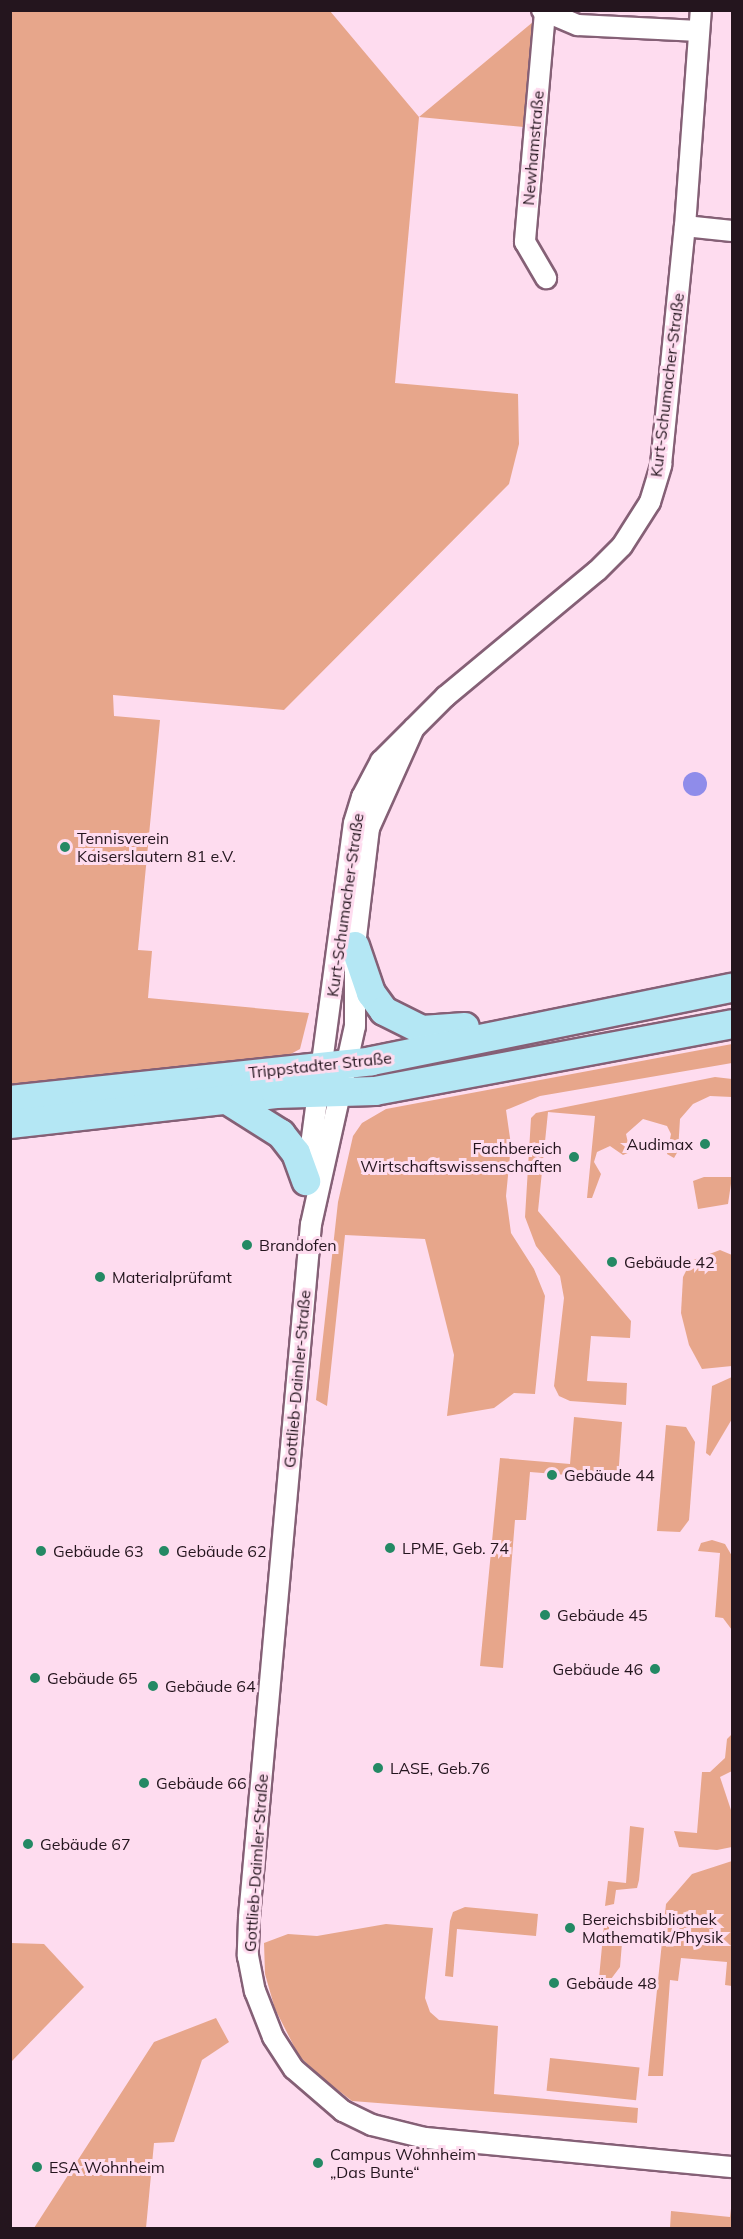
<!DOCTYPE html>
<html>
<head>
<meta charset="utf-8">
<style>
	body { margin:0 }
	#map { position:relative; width:743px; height:2239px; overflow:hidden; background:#fedcef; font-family:Mulish,sans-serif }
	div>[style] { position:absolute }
	.green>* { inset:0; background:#e7a68b; transform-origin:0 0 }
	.water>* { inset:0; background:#8f8cea }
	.round { border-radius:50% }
	.roads { filter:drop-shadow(2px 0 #856076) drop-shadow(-2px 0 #856076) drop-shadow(0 2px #856076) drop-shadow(0 -2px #856076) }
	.street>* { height:20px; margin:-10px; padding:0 10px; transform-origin:10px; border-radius:10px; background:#fff }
	.secondary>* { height:28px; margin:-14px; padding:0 14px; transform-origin:14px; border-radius:14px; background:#b4e7f4 }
	.dots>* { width:16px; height:16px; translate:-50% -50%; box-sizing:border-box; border:3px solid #fedcef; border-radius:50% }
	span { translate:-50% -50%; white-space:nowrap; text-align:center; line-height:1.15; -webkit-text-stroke:6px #fedcef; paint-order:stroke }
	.street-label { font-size:16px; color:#24151e }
	.poi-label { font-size:16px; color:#24151e }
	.left { translate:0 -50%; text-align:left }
	.right { translate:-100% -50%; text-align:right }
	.frame { position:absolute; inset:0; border:12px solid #24151e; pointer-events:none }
</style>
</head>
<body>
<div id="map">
	<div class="green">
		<i style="clip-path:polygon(11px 11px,330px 11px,419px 117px,545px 12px,534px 128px,419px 117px,395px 383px,518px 394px,519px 444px,509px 484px,284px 710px,113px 695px,114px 716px,160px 720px,138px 950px,152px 951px,148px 998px,309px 1013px,300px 1049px,287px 1056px,11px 1088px)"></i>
		<i style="clip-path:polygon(732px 1044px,732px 1063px,540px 1096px,506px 1110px,511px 1145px,506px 1196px,511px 1233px,534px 1269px,545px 1296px,535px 1394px,514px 1393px,494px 1408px,447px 1416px,454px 1355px,425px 1239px,345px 1235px,327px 1406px,316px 1400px,338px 1202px,353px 1136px,362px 1123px,386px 1109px)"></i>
		<i style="clip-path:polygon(715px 1077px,732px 1079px,732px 1097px,710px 1096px,693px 1104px,680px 1119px,678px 1151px,674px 1158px,667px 1154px,671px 1134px,667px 1126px,643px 1119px,626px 1134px,630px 1152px,623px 1155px,610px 1146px,597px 1152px,594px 1162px,601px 1174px,592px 1198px,587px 1198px,595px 1116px,548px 1112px,538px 1211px,631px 1321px,630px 1338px,591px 1336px,587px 1381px,627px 1383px,626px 1405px,570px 1401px,559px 1396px,554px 1386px,564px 1298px,560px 1276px,536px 1246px,525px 1217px,531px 1118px,536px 1113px)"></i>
		<i style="clip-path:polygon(704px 1177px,732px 1177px,728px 1204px,698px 1209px,693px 1181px)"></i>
		<i style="clip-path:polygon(720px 1250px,732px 1255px,732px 1366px,702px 1369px,689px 1345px,681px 1313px,683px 1277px,691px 1261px)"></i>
		<i style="clip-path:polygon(732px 1377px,732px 1419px,710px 1456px,706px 1453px,712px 1386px)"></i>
		<i style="clip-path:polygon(574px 1417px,622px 1422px,618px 1479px,530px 1472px,526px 1520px,515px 1520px,503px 1668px,480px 1666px,500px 1458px,570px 1464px)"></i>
		<i style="clip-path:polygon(666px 1425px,686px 1427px,695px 1442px,689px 1520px,680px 1532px,657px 1531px)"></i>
		<i style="clip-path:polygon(712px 1540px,725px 1544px,732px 1556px,732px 1630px,723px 1618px,715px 1617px,720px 1553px,698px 1551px,701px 1543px)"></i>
		<i style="clip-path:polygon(732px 1734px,732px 1771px,720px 1777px,732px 1813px,732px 1847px,717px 1850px,679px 1847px,674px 1831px,697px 1833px,702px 1772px,710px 1772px,725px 1758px,727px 1739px)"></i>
		<i style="clip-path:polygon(630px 1826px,644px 1828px,639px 1880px,637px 1888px,616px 1890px,614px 1904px,605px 1906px,608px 1881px,626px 1883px)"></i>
		<i style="clip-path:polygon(732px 1861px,732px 1986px,725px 1985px,727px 1962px,681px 1958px,678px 1981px,670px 1980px,663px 2076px,648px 2076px,666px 1904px,692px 1874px)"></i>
		<i style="clip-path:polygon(465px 1907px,538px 1914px,536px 1936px,457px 1929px,453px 1977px,445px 1976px,450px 1921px,453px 1912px)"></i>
		<i style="clip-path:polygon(386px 1924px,433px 1928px,425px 1998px,430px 2012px,439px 2020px,498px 2026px,494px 2094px,638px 2108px,637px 2123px,352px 2101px,320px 2076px,299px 2056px,275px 2009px,265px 1974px,264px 1943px,288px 1934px,317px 1936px)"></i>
		<i style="clip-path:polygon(604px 1925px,609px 1926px,609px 1943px,622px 1943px,620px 1967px,611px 1979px,599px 1978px)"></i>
		<i style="clip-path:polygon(11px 1943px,44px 1944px,84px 1987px,11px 2062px)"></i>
		<i style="clip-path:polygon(216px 2018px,229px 2042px,202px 2060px,174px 2142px,154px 2143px,146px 2228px,34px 2228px,154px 2042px)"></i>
		<i style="left:550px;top:2058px;width:90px;height:33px;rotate:6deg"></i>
		<i style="clip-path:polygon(732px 2200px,732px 2228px,670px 2228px,671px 2211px,730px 2217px)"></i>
	</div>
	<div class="water">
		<i class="round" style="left:683px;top:772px;width:24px;height:24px"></i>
	</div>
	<div class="roads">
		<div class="street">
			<i style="left:542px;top:10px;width:39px;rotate:23deg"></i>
			<i style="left:578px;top:25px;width:121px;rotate:2.8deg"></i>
			<i style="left:545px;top:12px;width:231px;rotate:95deg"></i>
			<i style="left:525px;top:242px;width:42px;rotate:59.7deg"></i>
			<i style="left:685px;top:226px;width:47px;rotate:6.1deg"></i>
			<i style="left:414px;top:728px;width:110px;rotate:114.2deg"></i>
			<i style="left:369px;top:828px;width:119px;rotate:96.8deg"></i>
			<i style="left:355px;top:946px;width:80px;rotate:90deg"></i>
			<i style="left:355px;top:1026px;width:203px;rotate:102.5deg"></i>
			<i style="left:311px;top:1224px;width:697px;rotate:95.11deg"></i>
			<i style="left:249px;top:1918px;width:38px;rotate:92deg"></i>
			<i style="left:248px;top:1956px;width:36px;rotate:79deg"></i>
			<i style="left:255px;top:1991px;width:49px;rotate:68.6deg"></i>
			<i style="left:273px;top:2037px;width:38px;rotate:57deg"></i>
			<i style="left:294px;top:2069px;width:65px;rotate:40.6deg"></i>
			<i style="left:343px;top:2111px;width:32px;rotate:26deg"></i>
			<i style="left:372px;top:2125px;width:55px;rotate:13.8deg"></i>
			<i style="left:425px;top:2138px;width:308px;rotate:5.4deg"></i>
			<i style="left:307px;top:1175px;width:355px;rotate:-82.4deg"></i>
			<i style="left:354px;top:823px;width:27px;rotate:-73deg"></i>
			<i style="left:362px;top:797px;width:41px;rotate:-62.2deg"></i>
			<i style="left:381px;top:761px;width:91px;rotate:-45deg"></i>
			<i style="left:445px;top:697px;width:197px;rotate:-39.7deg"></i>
			<i style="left:597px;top:571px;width:35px;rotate:-45deg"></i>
			<i style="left:622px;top:546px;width:52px;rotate:-57.5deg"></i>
			<i style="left:650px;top:502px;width:39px;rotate:-73deg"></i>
			<i style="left:661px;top:465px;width:240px;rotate:-84.3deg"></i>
			<i style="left:685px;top:226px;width:217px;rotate:-85.8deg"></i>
		</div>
		<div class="secondary">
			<i style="left:355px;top:946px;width:50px;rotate:71.2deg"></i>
			<i style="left:371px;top:993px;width:22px;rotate:54deg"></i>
			<i style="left:384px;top:1011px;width:42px;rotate:26.6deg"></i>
			<i style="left:422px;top:1030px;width:43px;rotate:-4deg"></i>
			<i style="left:10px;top:1100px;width:364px;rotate:-6.1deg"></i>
			<i style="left:372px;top:1061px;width:367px;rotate:-11.5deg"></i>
			<i style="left:227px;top:1100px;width:64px;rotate:32.2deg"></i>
			<i style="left:281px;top:1134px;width:24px;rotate:52deg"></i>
			<i style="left:296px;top:1153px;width:30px;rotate:70deg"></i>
			<i style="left:10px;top:1124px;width:268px;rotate:-6.4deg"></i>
			<i style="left:276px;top:1094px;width:99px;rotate:-1.7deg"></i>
			<i style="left:375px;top:1091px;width:363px;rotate:-10.6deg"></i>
		</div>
	</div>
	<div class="dots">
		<i style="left:65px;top:847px;background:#248964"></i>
		<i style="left:705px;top:1144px;background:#248964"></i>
		<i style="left:574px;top:1157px;background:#248964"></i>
		<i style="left:247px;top:1245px;background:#248964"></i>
		<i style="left:612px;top:1262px;background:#248964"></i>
		<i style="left:100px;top:1277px;background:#248964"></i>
		<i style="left:552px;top:1475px;background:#248964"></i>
		<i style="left:390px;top:1548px;background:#248964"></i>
		<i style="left:41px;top:1551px;background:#248964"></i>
		<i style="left:164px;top:1551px;background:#248964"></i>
		<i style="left:545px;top:1615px;background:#248964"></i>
		<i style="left:655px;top:1669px;background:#248964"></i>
		<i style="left:35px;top:1678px;background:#248964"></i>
		<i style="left:153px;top:1686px;background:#248964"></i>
		<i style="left:378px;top:1768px;background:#248964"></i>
		<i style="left:144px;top:1783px;background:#248964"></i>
		<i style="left:28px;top:1844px;background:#248964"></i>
		<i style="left:570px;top:1928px;background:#248964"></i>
		<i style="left:554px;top:1983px;background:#248964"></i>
		<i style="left:318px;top:2163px;background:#248964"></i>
		<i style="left:37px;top:2167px;background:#248964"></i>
	</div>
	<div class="street-label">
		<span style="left:533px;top:148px;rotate:-85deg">Newhamstraße</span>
		<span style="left:667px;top:385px;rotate:-83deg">Kurt-Schumacher-Straße</span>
		<span style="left:345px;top:905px;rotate:-82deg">Kurt-Schumacher-Straße</span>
		<span style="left:320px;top:1065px;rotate:-6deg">Trippstadter Straße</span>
		<span style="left:297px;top:1379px;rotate:-85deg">Gottlieb-Daimler-Straße</span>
		<span style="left:256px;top:1863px;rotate:-86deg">Gottlieb-Daimler-Straße</span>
	</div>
	<div class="poi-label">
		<span class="left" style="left:77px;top:847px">Tennisverein<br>Kaiserslautern 81 e.V.</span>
		<span class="right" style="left:693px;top:1144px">Audimax</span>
		<span class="right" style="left:562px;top:1157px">Fachbereich<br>Wirtschaftswissenschaften</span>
		<span class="left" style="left:259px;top:1245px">Brandofen</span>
		<span class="left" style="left:624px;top:1262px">Gebäude 42</span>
		<span class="left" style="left:112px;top:1277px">Materialprüfamt</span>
		<span class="left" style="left:564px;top:1475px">Gebäude 44</span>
		<span class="left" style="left:402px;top:1548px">LPME, Geb. 74</span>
		<span class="left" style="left:53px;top:1551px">Gebäude 63</span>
		<span class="left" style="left:176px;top:1551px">Gebäude 62</span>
		<span class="left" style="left:557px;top:1615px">Gebäude 45</span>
		<span class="right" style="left:643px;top:1669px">Gebäude 46</span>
		<span class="left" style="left:47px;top:1678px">Gebäude 65</span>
		<span class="left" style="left:165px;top:1686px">Gebäude 64</span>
		<span class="left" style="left:390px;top:1768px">LASE, Geb.76</span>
		<span class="left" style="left:156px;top:1783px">Gebäude 66</span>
		<span class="left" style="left:40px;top:1844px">Gebäude 67</span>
		<span class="left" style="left:582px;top:1928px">Bereichsbibliothek<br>Mathematik/Physik</span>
		<span class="left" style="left:566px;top:1983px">Gebäude 48</span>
		<span class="left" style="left:330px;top:2163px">Campus Wohnheim<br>„Das Bunte“</span>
		<span class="left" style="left:49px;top:2167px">ESA Wohnheim</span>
	</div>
	<div class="frame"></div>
</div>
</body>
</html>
